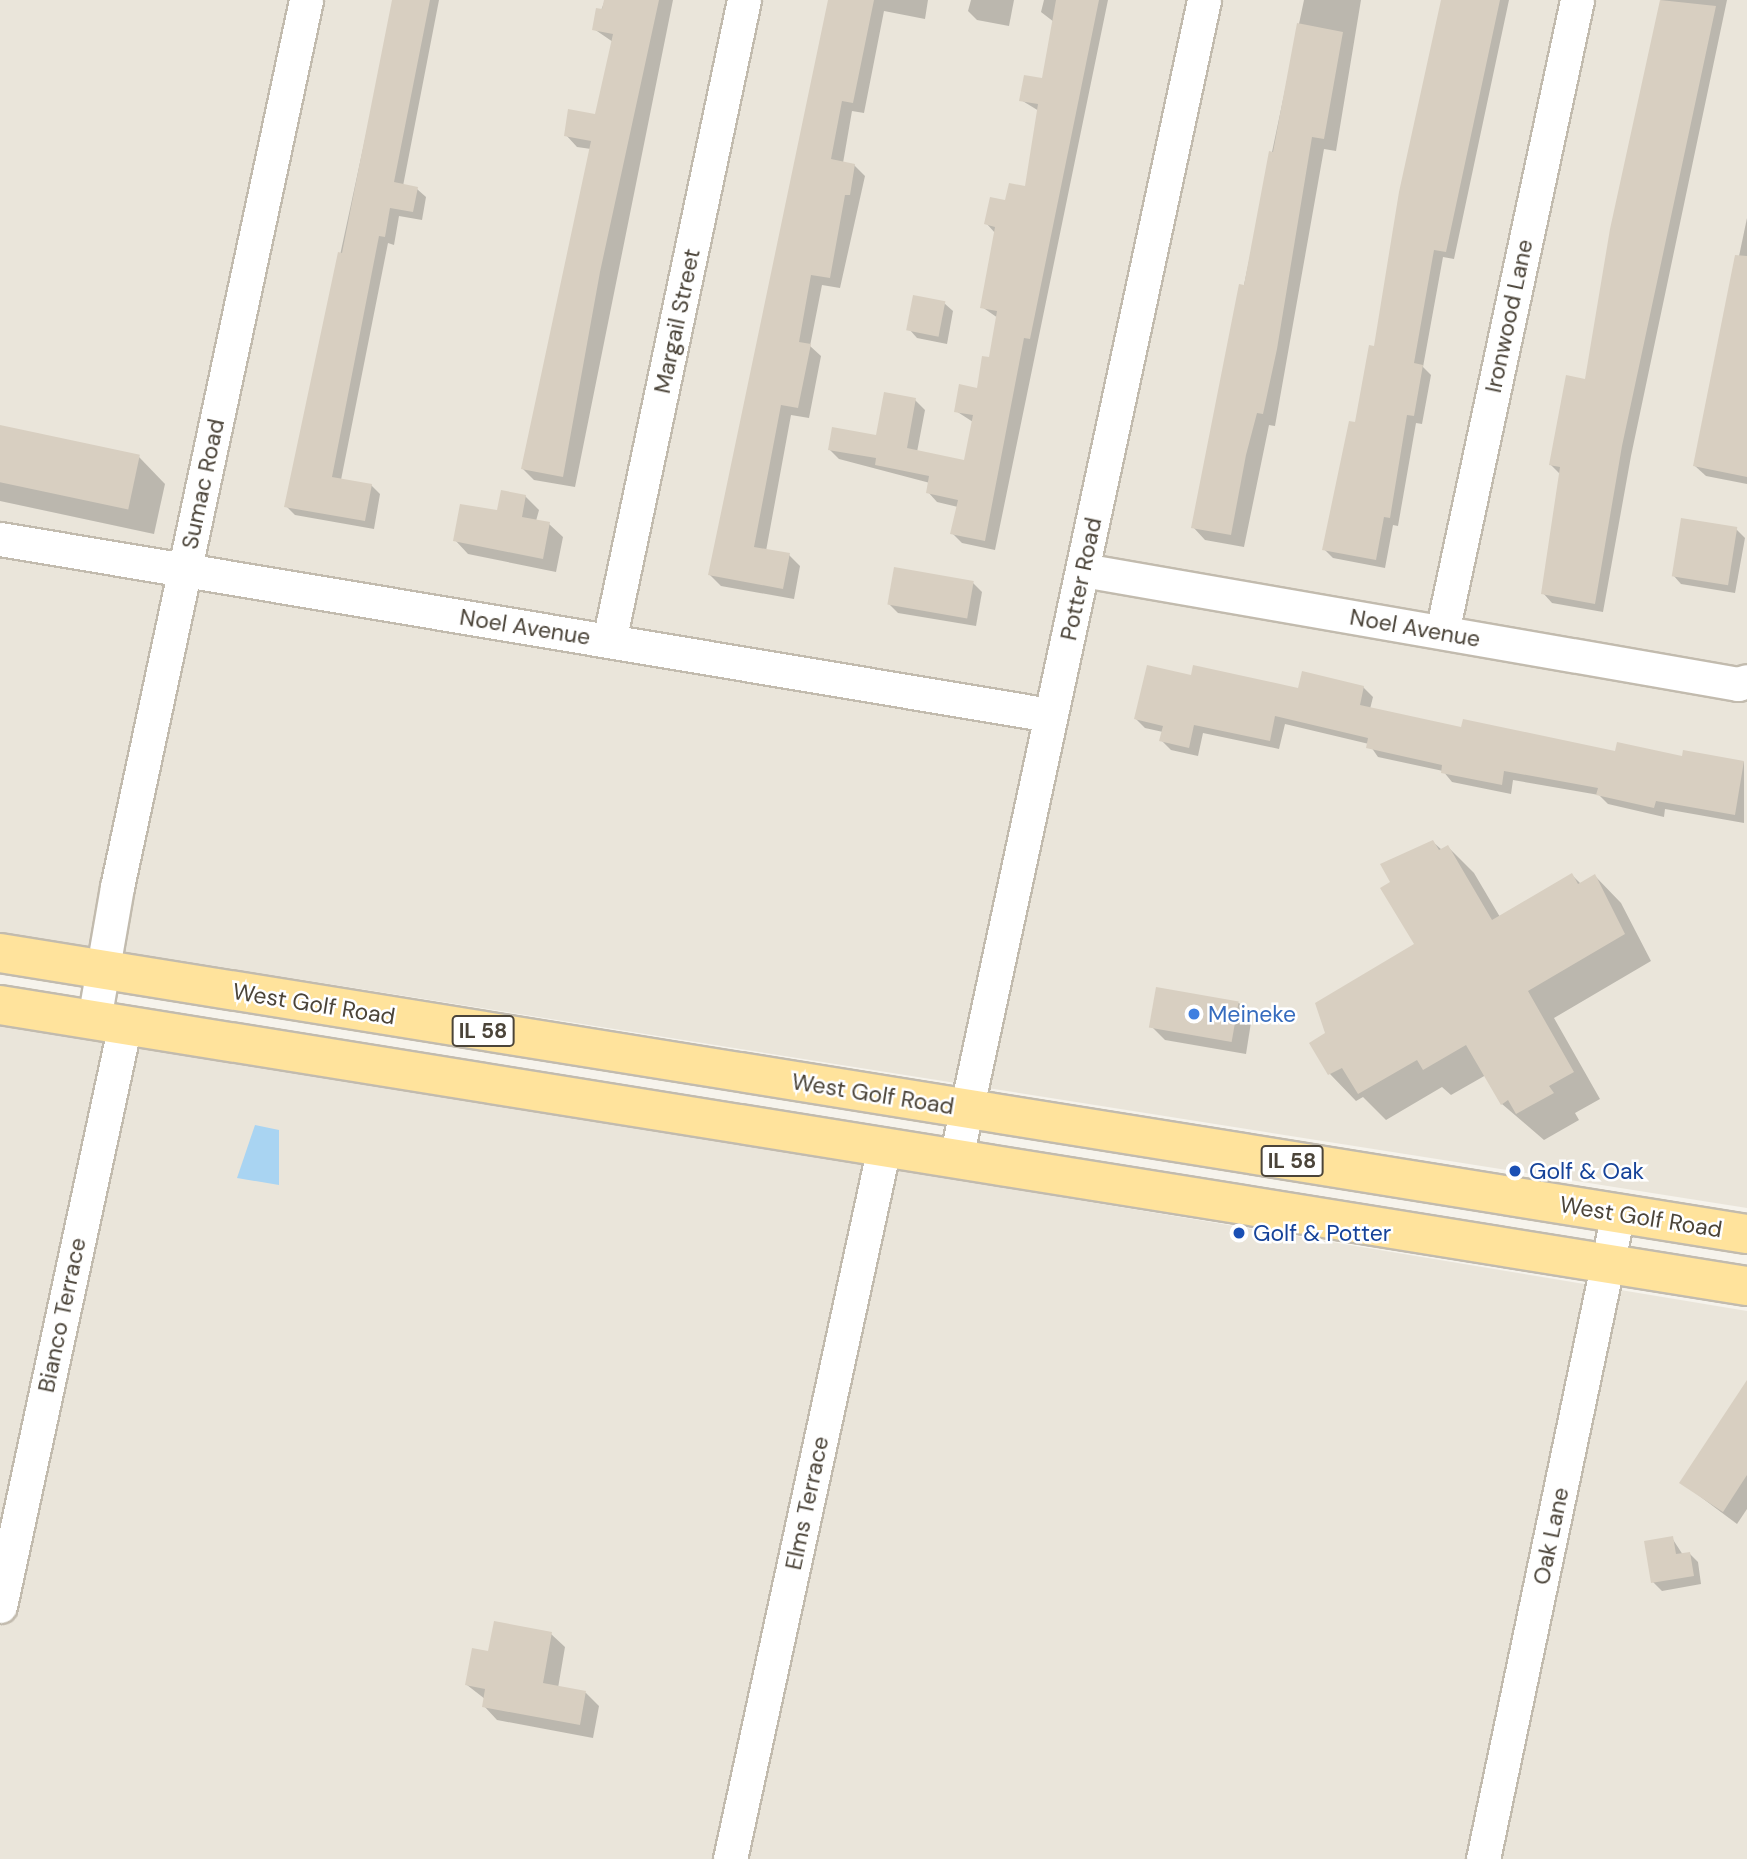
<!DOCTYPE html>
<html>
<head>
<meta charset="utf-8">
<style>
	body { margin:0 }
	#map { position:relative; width:1747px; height:1859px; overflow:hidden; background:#f6f3ec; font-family:"DM Sans",sans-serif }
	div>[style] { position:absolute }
	.residential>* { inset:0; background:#eae5da }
	.water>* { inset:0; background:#a9d4f2 }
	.shadow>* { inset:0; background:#0003 }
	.building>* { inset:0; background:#d8cfc1; transform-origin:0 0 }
	.roads { filter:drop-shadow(2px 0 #c2bbae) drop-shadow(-2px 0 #c2bbae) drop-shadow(0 2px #c2bbae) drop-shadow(0 -2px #c2bbae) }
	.street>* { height:33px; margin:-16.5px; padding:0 16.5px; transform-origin:16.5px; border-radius:16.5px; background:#fff }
	.primary>* { height:38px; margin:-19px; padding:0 19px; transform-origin:19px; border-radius:19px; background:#ffe39c }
	.dots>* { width:19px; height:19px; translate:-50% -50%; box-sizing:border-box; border:4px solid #fff; border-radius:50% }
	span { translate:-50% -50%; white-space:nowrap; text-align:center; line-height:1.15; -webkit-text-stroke:5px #fff; paint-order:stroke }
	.shield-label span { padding:2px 5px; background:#fff; border:2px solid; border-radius:5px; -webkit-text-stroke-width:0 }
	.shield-label { font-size:21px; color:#4b4439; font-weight:700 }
	.street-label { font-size:23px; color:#4b4439 }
	.shop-label { font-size:23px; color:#366cbe }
	.left { translate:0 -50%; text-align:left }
	.transit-label { font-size:23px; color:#164399 }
</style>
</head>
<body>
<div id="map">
	<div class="residential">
		<i style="clip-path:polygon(0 0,1747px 0,1747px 1208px,0 932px)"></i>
		<i style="clip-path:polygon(0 1021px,1747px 1311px,1747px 1859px,0 1859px)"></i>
	</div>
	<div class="water">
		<i style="clip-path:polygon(255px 1125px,279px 1130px,279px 1185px,237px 1178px)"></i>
	</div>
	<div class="shadow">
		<i style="clip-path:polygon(395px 0,439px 0,403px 186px,417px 189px,426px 197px,422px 220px,399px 216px,394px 245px,388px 243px,341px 480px,371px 485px,380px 494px,374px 529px,295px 515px,286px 506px)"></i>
		<i style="clip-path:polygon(605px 0,673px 0,575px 487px,534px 480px,523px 469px,591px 149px,577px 147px,566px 135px,596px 116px,613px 42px,594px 29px)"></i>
		<i style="clip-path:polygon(832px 0,928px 0,925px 19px,884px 11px,864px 113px,852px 111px,843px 163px,854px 165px,865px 176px,840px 288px,822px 285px,810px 346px,821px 356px,809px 418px,791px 415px,766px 551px,789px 555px,800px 566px,794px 599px,721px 586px,710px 575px)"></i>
		<i style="clip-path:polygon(971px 0,1014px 0,1009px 26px,977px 20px,968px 11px)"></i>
		<i style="clip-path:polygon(1044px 0,1108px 0,995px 550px,962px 543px,952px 533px,958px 507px,937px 502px,928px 492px,930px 483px,839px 459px,829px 449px,877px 437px,915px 400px,925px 410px,917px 452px,965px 462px,973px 422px,956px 411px,978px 390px,990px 360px,998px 318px,982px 307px,996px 234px,986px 223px,1026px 188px,1039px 111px,1021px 100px,1043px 80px,1054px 22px,1041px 12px)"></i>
		<i style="clip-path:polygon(1304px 0,1361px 0,1336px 151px,1324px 149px,1275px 426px,1269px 425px,1244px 547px,1205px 540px,1193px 527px)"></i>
		<i style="clip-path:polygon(1443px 0,1509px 0,1454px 259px,1443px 257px,1423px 367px,1431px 375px,1422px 424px,1416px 423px,1398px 526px,1393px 525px,1385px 568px,1333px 558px,1324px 549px,1375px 348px)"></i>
		<i style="clip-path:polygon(1661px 0,1727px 0,1631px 456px,1603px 612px,1552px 603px,1543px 593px,1561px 475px,1551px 465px,1587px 381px,1612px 229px)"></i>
		<i style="clip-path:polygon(1747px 218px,1747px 484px,1706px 476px,1695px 466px)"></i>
		<i style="clip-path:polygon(944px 303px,953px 311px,947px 344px,917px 338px,909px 329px)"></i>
		<i style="clip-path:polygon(0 427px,139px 457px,165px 484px,154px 534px,0 501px)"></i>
		<i style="clip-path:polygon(525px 496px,539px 510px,536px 521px,549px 524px,563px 537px,556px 572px,468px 554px,455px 540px)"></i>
		<i style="clip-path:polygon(1736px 529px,1745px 538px,1735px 593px,1681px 584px,1673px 575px)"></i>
		<i style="clip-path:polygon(973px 583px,982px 592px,976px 626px,898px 613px,889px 604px)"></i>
		<i style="clip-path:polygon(1192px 677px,1300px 690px,1363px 687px,1373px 697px,1370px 709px,1463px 730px,1616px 753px,1744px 762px,1744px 823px,1665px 809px,1664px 817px,1608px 804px,1599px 795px,1513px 780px,1511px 794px,1452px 782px,1443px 771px,1378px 757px,1369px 744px,1285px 724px,1279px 749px,1203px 733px,1198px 756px,1171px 750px,1161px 740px,1163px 732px,1145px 728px,1136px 719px)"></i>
		<i style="clip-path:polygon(1433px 842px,1442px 850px,1448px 847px,1474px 873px,1500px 917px,1572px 875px,1581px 884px,1595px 876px,1621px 903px,1651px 961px,1554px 1018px,1600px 1099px,1575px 1113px,1579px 1120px,1544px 1140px,1502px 1104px,1486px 1075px,1451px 1095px,1442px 1087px,1386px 1120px,1363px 1097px,1356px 1101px,1330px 1074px,1311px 1043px,1328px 1034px,1416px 945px,1393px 882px)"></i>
		<i style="clip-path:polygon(1239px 1003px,1252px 1016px,1246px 1054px,1165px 1040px,1151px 1026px)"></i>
		<i style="clip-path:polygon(1747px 1412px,1747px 1509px,1737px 1524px,1682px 1483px)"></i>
		<i style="clip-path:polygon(1672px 1538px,1683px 1555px,1689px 1553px,1698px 1562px,1701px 1584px,1662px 1591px,1653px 1582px)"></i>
		<i style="clip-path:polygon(551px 1634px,565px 1647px,558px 1688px,586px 1693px,599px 1706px,593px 1738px,497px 1720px,484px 1706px,485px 1699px,467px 1685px,489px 1653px)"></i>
	</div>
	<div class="building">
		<i style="clip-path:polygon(392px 0,430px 0,394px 182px,418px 187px,413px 212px,390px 208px,385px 237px,379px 236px,332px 477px,372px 484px,365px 521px,284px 507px,338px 252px,342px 253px)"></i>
		<i style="clip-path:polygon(604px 0,659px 0,600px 272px,563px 477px,521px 469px,591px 141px,564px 136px,568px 109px,595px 114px,613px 34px,592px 30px,596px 8px,602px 9px)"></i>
		<i style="clip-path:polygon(828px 0,874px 0,853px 103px,842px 101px,831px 159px,855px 164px,850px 195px,845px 195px,830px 278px,811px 275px,799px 342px,811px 344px,798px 408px,781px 405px,754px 547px,790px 553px,783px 589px,708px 575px)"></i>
		<i style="clip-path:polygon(1056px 0,1099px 0,1030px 339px,1024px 338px,985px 541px,950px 534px,958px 500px,926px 493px,929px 476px,875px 465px,876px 458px,828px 450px,832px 427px,876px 435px,884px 392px,916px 398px,907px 448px,964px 460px,973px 415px,954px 412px,959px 384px,977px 388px,982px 356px,989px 357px,997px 311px,980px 308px,995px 227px,984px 224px,990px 197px,1005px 200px,1009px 183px,1025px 186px,1038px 104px,1019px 101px,1024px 75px,1042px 78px)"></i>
		<i style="clip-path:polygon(1441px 0,1500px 0,1446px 252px,1434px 250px,1414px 363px,1423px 365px,1414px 416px,1407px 415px,1390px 518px,1384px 517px,1376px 560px,1322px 550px,1349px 421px,1355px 422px,1369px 345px,1374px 346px,1399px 192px)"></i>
		<i style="clip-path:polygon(1660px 0,1716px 6px,1622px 446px,1595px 604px,1541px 594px,1560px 467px,1549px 465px,1566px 375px,1585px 379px,1610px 229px)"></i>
		<i style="clip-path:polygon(1297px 23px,1343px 32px,1324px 139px,1312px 137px,1277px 349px,1263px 414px,1257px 413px,1246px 455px,1231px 535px,1191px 528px,1239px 284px,1244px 285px,1269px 151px,1273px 152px)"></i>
		<i style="clip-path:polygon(1735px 255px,1747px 256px,1747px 477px,1693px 466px)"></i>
		<i style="left:913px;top:295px;width:33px;height:36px;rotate:11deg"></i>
		<i style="left:0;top:425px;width:143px;height:56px;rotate:12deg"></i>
		<i style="clip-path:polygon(501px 490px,526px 495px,522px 517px,550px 522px,543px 559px,453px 541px,460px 504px,497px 510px)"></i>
		<i style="left:1681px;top:518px;width:57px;height:59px;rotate:9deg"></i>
		<i style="left:894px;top:567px;width:81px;height:38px;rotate:10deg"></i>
		<i style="clip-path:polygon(1147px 665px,1191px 675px,1193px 665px,1298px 688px,1302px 671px,1364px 686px,1360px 705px,1461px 727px,1463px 719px,1615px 751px,1617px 742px,1682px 756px,1683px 750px,1744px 761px,1735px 815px,1656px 801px,1654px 808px,1596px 795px,1598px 788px,1504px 771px,1502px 785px,1441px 773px,1442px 765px,1366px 748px,1368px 738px,1275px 716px,1270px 741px,1194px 725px,1189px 748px,1159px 741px,1163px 726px,1134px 719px)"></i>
		<i style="clip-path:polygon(1433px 840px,1439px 850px,1448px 845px,1492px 920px,1572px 873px,1578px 884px,1595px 874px,1625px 934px,1528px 991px,1574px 1072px,1549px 1086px,1554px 1093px,1516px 1114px,1508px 1100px,1501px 1105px,1466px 1045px,1423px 1070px,1417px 1060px,1358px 1094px,1342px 1068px,1328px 1075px,1309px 1043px,1325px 1033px,1315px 1003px,1414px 944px,1380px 888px,1390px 882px,1380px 864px)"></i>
		<i style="left:1156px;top:987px;width:84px;height:41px;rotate:10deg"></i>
		<i style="clip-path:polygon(1747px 1380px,1747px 1475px,1723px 1512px,1679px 1483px)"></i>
		<i style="clip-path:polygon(1673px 1536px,1676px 1554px,1690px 1552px,1694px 1576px,1651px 1583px,1644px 1541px)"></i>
		<i style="clip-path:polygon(494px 1621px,552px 1632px,543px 1683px,586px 1691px,580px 1725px,482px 1707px,485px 1689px,465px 1685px,472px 1648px,488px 1651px)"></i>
	</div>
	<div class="roads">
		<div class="street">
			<i style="left:0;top:539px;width:1065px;rotate:9.52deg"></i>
			<i style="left:1083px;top:570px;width:665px;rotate:9.87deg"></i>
			<i style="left:1738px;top:684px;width:9px;rotate:-18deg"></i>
			<i style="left:1442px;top:632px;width:646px;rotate:-77.94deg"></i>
			<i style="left:609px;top:641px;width:655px;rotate:-78.11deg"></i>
			<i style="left:94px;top:1020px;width:135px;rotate:-80.2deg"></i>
			<i style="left:117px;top:887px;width:907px;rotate:-77.97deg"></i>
			<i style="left:956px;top:1158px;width:1184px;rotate:-77.91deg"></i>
			<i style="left:0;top:1606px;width:595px;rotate:-77.88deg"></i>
			<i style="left:730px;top:1859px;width:728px;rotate:-77.8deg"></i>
			<i style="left:1483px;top:1859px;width:660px;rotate:-78.2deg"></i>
		</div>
		<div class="primary">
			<i style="left:0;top:953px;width:1769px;rotate:9.14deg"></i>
			<i style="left:0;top:1005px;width:1769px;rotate:9.14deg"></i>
		</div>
	</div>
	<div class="dots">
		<i style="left:1194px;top:1014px;background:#3f7fe0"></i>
		<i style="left:1515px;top:1171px;background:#1a4fb4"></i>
		<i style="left:1239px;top:1233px;background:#1a4fb4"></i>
	</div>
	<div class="shield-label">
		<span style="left:483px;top:1031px">IL 58</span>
		<span style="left:1292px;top:1161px">IL 58</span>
	</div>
	<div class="street-label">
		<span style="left:1509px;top:316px;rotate:-78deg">Ironwood Lane</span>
		<span style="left:677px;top:321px;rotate:-78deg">Margail Street</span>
		<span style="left:203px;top:484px;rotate:-78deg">Sumac Road</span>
		<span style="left:1081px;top:579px;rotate:-78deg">Potter Road</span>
		<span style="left:525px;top:627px;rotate:9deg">Noel Avenue</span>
		<span style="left:1415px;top:628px;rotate:10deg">Noel Avenue</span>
		<span style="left:314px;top:1004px;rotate:9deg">West Golf Road</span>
		<span style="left:873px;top:1094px;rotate:9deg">West Golf Road</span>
		<span style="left:1641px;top:1217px;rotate:9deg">West Golf Road</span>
		<span style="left:62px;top:1315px;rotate:-78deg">Bianco Terrace</span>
		<span style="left:807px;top:1503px;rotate:-78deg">Elms Terrace</span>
		<span style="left:1551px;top:1536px;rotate:-78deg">Oak Lane</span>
	</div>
	<div class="shop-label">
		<span class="left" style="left:1208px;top:1014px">Meineke</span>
	</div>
	<div class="transit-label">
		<span class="left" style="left:1529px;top:1171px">Golf &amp; Oak</span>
		<span class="left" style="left:1253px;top:1233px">Golf &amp; Potter</span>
	</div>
</div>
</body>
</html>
